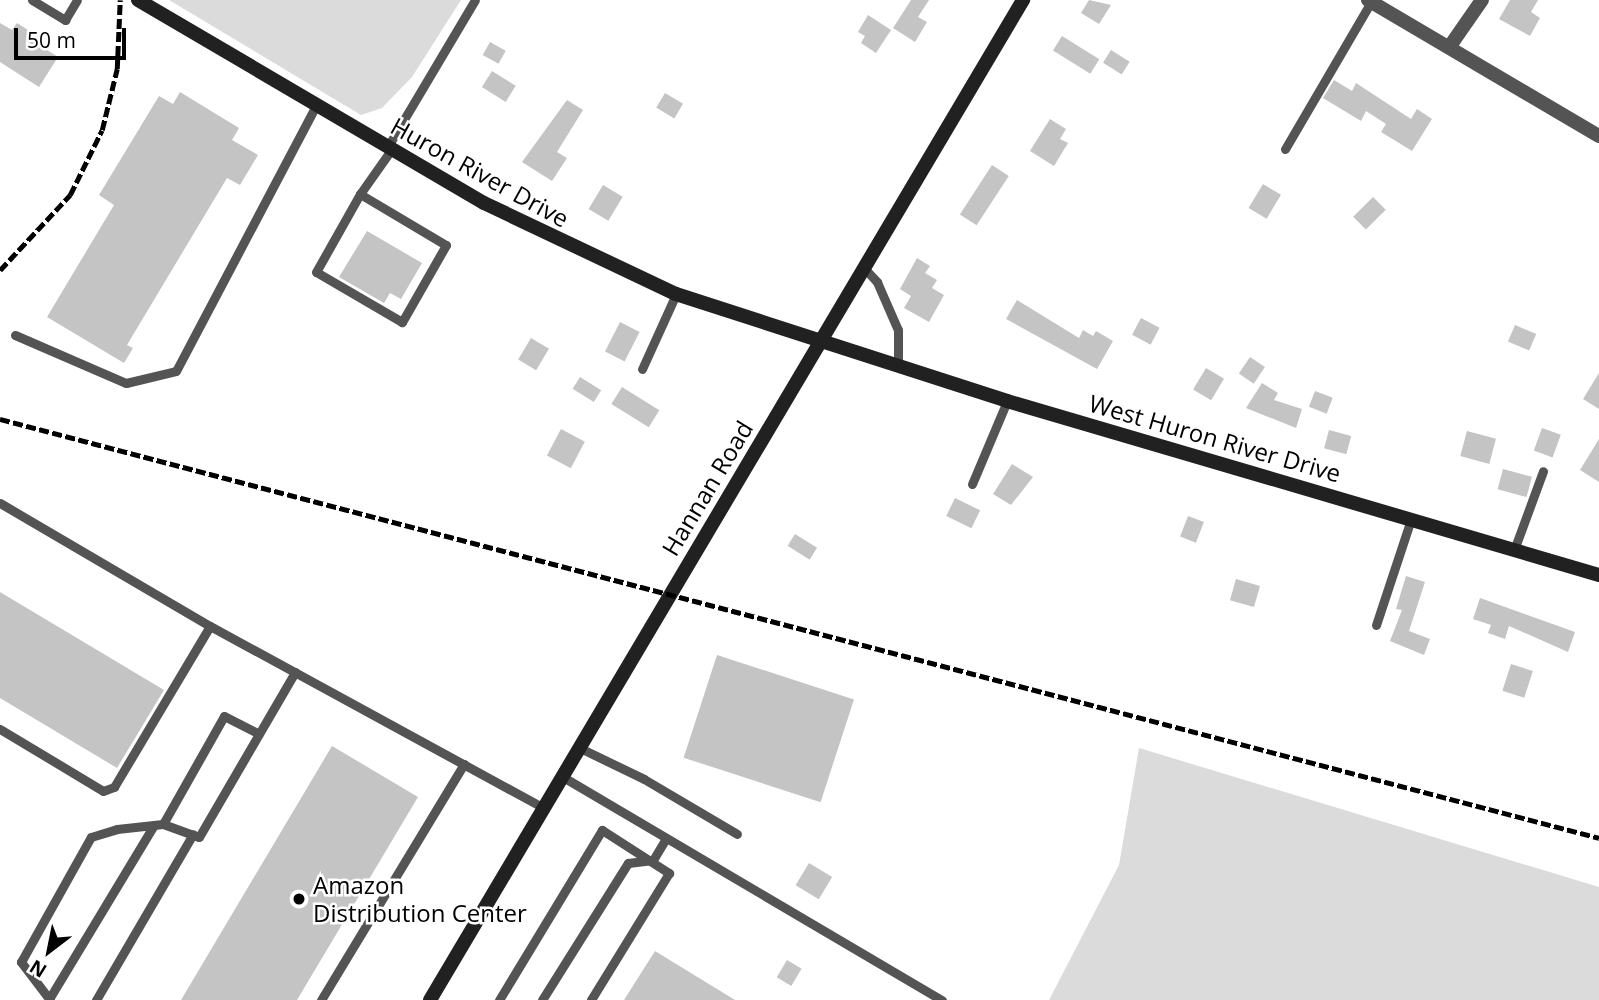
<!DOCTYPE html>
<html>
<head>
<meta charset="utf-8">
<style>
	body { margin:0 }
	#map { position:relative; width:1599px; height:1000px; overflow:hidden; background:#fff; font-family:"Open Sans",sans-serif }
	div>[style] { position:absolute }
	.green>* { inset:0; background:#dbdbdb }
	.building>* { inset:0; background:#c4c4c4; transform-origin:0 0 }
	.lane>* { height:9px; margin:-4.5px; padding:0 4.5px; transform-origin:4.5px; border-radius:4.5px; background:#545454 }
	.street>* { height:14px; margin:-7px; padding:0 7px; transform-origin:7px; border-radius:7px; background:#545454 }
	.secondary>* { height:14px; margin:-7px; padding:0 7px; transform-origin:7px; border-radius:7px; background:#212121 }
	.rail>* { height:4.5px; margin-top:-2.25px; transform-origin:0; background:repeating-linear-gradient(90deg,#000 0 10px,transparent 0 13.5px) }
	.dots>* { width:19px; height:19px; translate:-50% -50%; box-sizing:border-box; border:4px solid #fff; border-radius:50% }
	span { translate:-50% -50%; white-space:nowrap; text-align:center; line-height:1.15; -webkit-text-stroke:5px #fff; paint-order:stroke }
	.street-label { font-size:24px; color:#000 }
	.poi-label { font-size:24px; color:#000 }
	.left { translate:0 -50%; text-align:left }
	.north { position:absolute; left:14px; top:916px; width:70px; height:70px; -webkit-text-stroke:5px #fff; paint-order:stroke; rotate:212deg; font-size:19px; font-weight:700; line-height:28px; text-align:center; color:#000 }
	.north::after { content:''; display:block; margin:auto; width:24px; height:32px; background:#000; clip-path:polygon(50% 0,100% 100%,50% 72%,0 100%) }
	.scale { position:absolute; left:14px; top:28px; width:112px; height:32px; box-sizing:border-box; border:4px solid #000; border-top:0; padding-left:9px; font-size:21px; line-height:24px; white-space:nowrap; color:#000; -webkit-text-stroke:5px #fff; paint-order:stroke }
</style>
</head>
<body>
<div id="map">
	<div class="green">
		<i style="clip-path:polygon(169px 0,461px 0,412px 77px,382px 108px,361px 115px)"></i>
		<i style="clip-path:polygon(1139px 748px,1599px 887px,1599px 1000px,1049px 1000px,1119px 865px)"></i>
	</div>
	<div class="building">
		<i style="clip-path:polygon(911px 0,929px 0,918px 17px,927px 22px,915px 42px,893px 28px)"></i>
		<i style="clip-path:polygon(1089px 0,1111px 5px,1099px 24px,1081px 13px)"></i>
		<i style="clip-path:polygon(1510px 0,1538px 0,1531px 12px,1540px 18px,1530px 36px,1499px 19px)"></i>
		<i style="clip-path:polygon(868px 15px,891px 30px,876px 53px,861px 43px,865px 36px,858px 32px)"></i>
		<i style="clip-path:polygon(0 23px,12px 30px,17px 23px,44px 40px,41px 46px,58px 57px,39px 87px,0 62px)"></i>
		<i style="left:1062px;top:36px;width:44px;height:17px;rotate:32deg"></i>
		<i style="left:490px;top:42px;width:18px;height:15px;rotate:29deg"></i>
		<i style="left:1111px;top:50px;width:22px;height:15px;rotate:32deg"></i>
		<i style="left:492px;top:71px;width:28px;height:19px;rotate:32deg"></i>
		<i style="clip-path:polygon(1334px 80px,1352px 91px,1356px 83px,1411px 119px,1417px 109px,1432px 119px,1412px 151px,1381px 132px,1386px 124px,1366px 111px,1361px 121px,1323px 98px)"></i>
		<i style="clip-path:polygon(180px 92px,239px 128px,232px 140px,258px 155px,240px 185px,227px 178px,127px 345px,133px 348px,124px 363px,47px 317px,114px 205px,99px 195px,159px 96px,173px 104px)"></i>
		<i style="left:665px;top:93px;width:21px;height:17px;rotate:31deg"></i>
		<i style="clip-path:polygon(567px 100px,583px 110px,557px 152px,567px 158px,552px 181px,522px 162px)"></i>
		<i style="clip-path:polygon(1050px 119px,1066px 129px,1060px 139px,1068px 143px,1054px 166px,1030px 151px)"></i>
		<i style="left:992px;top:165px;width:20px;height:59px;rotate:33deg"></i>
		<i style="left:1263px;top:184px;width:21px;height:28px;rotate:31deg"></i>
		<i style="left:603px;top:185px;width:23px;height:28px;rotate:31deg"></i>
		<i style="left:1373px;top:197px;width:18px;height:28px;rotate:45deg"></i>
		<i style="clip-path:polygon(367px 231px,422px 263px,401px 299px,390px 293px,384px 303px,339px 277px)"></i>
		<i style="clip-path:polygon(917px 258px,930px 266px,925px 273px,937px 280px,932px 288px,944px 295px,929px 322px,904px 308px,911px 296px,900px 289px)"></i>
		<i style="clip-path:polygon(1017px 300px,1079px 338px,1083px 330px,1093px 336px,1096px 331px,1113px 341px,1097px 369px,1006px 319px)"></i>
		<i style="left:1141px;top:318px;width:21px;height:19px;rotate:28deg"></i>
		<i style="left:620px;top:322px;width:22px;height:33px;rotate:27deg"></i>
		<i style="left:1515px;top:325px;width:23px;height:18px;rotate:23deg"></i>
		<i style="left:531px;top:338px;width:21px;height:25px;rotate:31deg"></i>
		<i style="left:1250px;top:357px;width:18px;height:20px;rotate:34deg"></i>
		<i style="left:1206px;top:368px;width:21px;height:25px;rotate:31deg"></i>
		<i style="clip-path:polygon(1599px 373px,1599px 409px,1583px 399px)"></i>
		<i style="left:580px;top:377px;width:25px;height:14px;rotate:32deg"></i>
		<i style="clip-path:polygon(1262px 383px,1278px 393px,1274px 400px,1302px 409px,1296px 428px,1246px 408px)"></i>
		<i style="left:622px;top:387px;width:44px;height:20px;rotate:32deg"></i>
		<i style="left:1315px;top:391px;width:19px;height:17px;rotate:21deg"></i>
		<i style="left:1542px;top:428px;width:20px;height:24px;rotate:20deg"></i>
		<i style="left:561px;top:429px;width:27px;height:30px;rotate:28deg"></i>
		<i style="left:1329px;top:430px;width:23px;height:19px;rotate:15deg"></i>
		<i style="left:1467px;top:431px;width:30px;height:26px;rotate:15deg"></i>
		<i style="clip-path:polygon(1599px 439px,1599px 482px,1580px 470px)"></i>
		<i style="clip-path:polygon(1012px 464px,1033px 477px,1011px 505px,993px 494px)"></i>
		<i style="left:1503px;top:469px;width:30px;height:21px;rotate:15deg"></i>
		<i style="left:955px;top:498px;width:28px;height:20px;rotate:26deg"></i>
		<i style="left:1188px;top:516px;width:17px;height:22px;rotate:21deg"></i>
		<i style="left:795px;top:534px;width:26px;height:14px;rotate:32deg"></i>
		<i style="clip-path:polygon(1406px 576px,1425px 582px,1409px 631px,1430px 639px,1424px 655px,1390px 641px,1402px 610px,1396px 609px)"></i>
		<i style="left:1236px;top:579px;width:25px;height:22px;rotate:16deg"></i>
		<i style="clip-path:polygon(0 592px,164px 690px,117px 768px,0 698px)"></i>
		<i style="clip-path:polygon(1480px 598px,1575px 632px,1568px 652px,1509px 626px,1505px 639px,1488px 633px,1491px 625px,1473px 619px)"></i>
		<i style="left:717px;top:655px;width:144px;height:108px;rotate:18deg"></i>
		<i style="left:1511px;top:664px;width:23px;height:28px;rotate:18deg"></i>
		<i style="clip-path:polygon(332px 746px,418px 797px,297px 1000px,181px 1000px)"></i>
		<i style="left:809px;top:863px;width:27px;height:26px;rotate:31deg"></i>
		<i style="clip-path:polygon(655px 951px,735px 1000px,624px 1000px)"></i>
		<i style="left:787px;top:960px;width:17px;height:20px;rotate:31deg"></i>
	</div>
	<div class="lane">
		<i style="left:32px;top:0;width:39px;rotate:31deg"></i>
		<i style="left:65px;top:20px;width:23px;rotate:-59deg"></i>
		<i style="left:387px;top:148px;width:172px;rotate:-59.3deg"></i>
		<i style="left:1285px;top:149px;width:170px;rotate:-59.7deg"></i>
		<i style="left:360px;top:194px;width:100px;rotate:30.7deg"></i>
		<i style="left:446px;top:245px;width:89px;rotate:119.7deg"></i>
		<i style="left:402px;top:322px;width:99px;rotate:-149.8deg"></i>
		<i style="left:316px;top:272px;width:90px;rotate:-60.6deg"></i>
		<i style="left:360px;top:194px;width:54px;rotate:-54.8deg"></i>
		<i style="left:865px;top:269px;width:18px;rotate:47deg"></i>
		<i style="left:877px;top:282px;width:52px;rotate:66.4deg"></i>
		<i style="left:898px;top:330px;width:37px;rotate:90deg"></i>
		<i style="left:15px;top:335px;width:121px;rotate:23.4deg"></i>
		<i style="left:126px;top:383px;width:51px;rotate:-13.5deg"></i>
		<i style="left:176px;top:371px;width:300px;rotate:-62.2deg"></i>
		<i style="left:642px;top:369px;width:82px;rotate:-65.6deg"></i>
		<i style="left:972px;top:484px;width:90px;rotate:-67.1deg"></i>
		<i style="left:0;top:503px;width:243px;rotate:30.4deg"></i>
		<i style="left:210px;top:626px;width:380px;rotate:28.6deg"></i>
		<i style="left:1514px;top:550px;width:84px;rotate:-69.8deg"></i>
		<i style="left:1376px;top:625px;width:112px;rotate:-71.7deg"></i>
		<i style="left:0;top:729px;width:120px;rotate:31deg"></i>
		<i style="left:103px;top:791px;width:12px;rotate:-20deg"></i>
		<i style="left:114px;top:787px;width:187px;rotate:-59.2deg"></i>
		<i style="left:580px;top:748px;width:71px;rotate:25.8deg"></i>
		<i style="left:644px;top:779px;width:108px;rotate:30.6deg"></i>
		<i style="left:563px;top:777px;width:440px;rotate:30.5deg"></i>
		<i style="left:163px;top:824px;width:124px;rotate:-60.5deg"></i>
		<i style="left:224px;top:716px;width:39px;rotate:27deg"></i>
		<i style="left:653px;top:860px;width:23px;rotate:-59deg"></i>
		<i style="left:49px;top:999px;width:203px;rotate:-58.9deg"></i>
		<i style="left:50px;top:1000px;width:48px;rotate:-127.3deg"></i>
		<i style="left:21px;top:962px;width:143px;rotate:-60.8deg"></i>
		<i style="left:91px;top:837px;width:27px;rotate:-17deg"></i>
		<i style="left:117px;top:829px;width:46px;rotate:-6.2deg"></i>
		<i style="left:163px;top:824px;width:38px;rotate:20deg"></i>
		<i style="left:199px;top:837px;width:191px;rotate:-59.8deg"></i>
		<i style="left:96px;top:1000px;width:192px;rotate:-59.7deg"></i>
		<i style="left:321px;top:1000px;width:276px;rotate:-58.8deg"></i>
		<i style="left:499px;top:1000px;width:199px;rotate:-58.8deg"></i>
		<i style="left:602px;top:830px;width:80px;rotate:32.7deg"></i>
		<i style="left:669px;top:873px;width:149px;rotate:121.6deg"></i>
		<i style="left:542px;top:1000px;width:162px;rotate:-57.9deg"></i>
		<i style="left:628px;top:863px;width:25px;rotate:-7deg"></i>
	</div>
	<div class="street">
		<i style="left:1368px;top:0;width:268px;rotate:30.5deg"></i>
		<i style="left:1450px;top:46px;width:56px;rotate:-55.2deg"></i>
	</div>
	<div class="secondary">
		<i style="left:138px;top:0;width:401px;rotate:30.4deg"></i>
		<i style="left:484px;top:203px;width:212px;rotate:25.4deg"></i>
		<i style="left:676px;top:294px;width:348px;rotate:17.9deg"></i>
		<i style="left:1007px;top:401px;width:617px;rotate:16.38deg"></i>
		<i style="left:430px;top:1000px;width:1163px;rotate:-59.33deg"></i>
	</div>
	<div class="rail">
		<i style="left:0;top:270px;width:103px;rotate:-47deg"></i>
		<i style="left:70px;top:195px;width:72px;rotate:-63.8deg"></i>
		<i style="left:102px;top:130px;width:63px;rotate:-76.2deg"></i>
		<i style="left:117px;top:69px;width:69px;rotate:-87.5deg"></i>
		<i style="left:0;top:419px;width:1653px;rotate:14.68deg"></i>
	</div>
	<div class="dots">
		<i style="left:299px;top:899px;background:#000"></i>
	</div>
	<div class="street-label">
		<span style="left:480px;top:172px;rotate:29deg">Huron River Drive</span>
		<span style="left:1215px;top:438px;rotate:16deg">West Huron River Drive</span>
		<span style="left:707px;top:488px;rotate:-59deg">Hannan Road</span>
	</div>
	<div class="poi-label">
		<span class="left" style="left:313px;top:899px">Amazon<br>Distribution Center</span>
	</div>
	<div class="north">N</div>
	<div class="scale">50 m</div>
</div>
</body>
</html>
